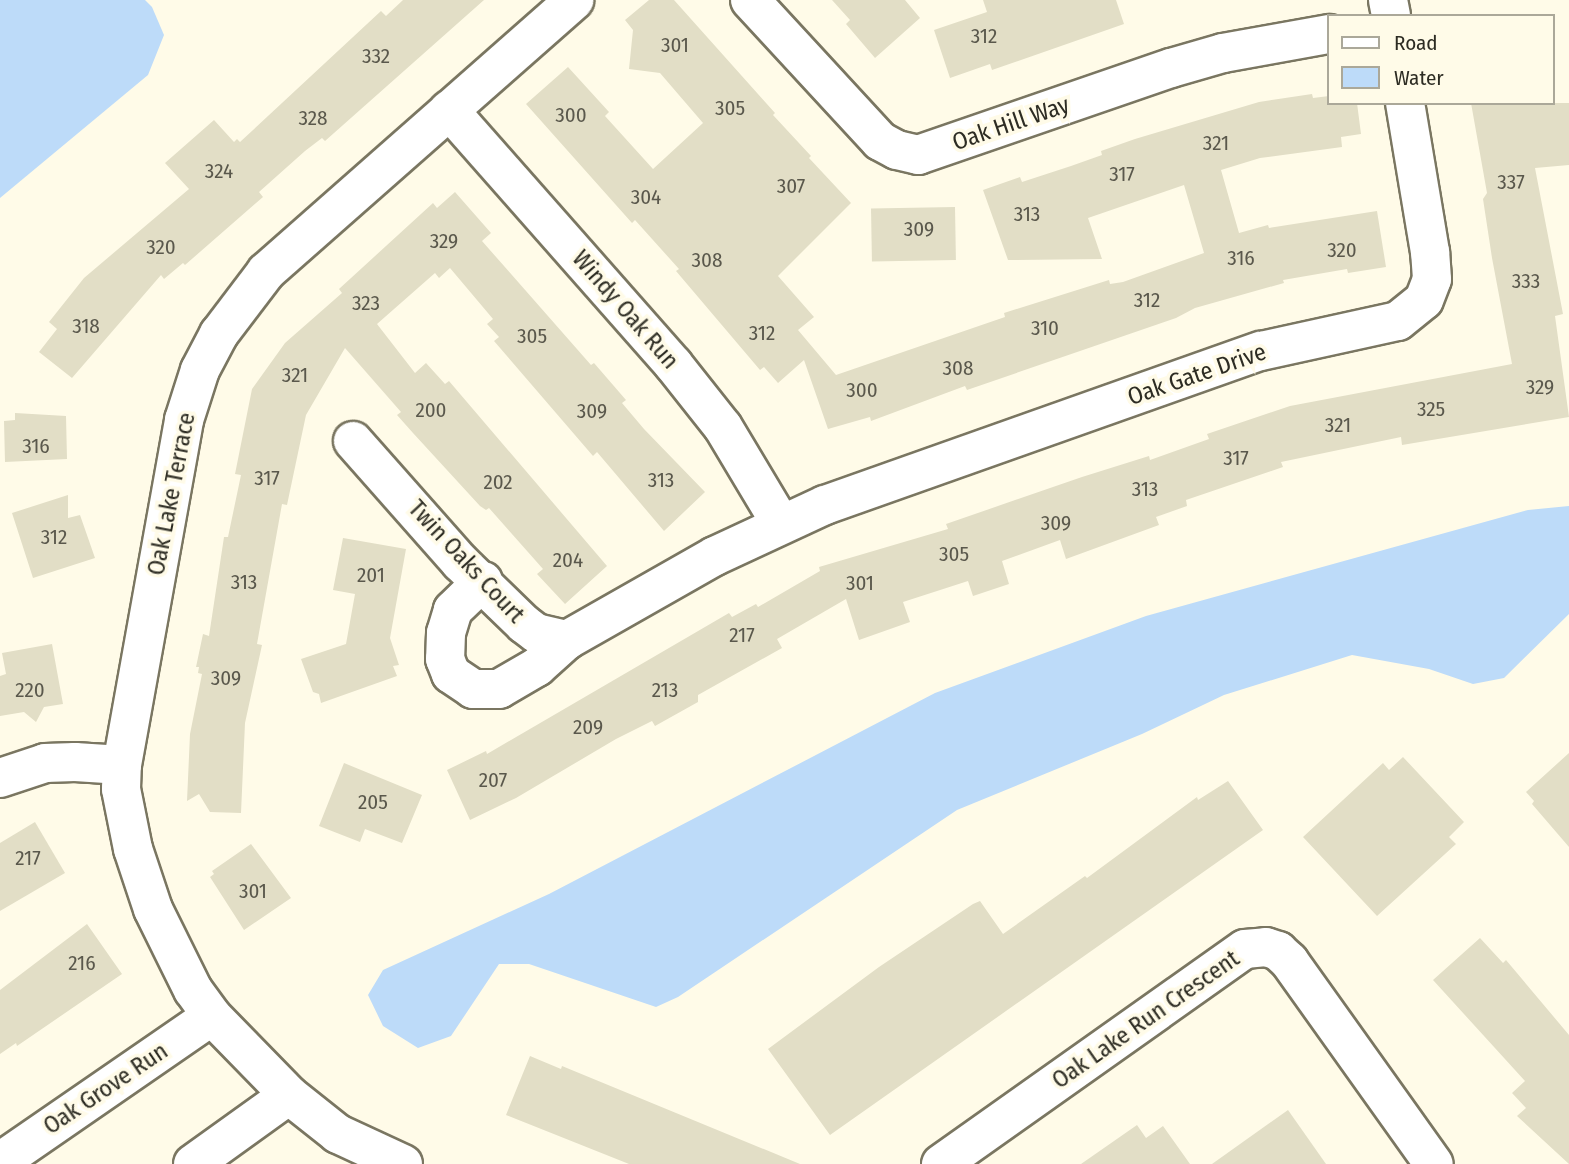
<!DOCTYPE html>
<html>
<head>
<meta charset="utf-8">
<style>
	body { margin:0 }
	#map { position:relative; width:1569px; height:1164px; overflow:hidden; background:#fffbe8; font-family:"Fira Sans Condensed",sans-serif }
	div>[style] { position:absolute }
	.water>* { inset:0; background:#bddbf9 }
	.building>* { inset:0; background:#e2dec6; transform-origin:0 0 }
	.roads { filter:drop-shadow(2px 0 #7a7661) drop-shadow(-2px 0 #7a7661) drop-shadow(0 2px #7a7661) drop-shadow(0 -2px #7a7661) }
	.minor>* { height:38px; margin:-19px; padding:0 19px; transform-origin:19px; border-radius:19px; background:#fff }
	span { translate:-50% -50%; white-space:nowrap; text-align:center; line-height:1.15; -webkit-text-stroke:7px #fffbe8; paint-order:stroke }
	.number-label { font-size:21px; color:#5a584c }
	.number-label span { -webkit-text-stroke-width:0 }
	.street-label { font-size:24px; color:#2d2c23 }
	.legend { position:absolute; left:1327px; top:14px; width:228px; height:91px; box-sizing:border-box; background:#fffbe8; border:2px solid #aba899; margin:0; padding:9px 12px; list-style:none; font-size:21px; color:#2d2c23 }
	.legend li { display:flex; align-items:center; gap:14px; height:35px }
	.legend b { width:35px; border:2px solid #aba899 }
</style>
</head>
<body>
<div id="map">
	<div class="water">
		<i style="clip-path:polygon(0 0,145px 0,152px 7px,164px 35px,148px 75px,0 198px)"></i>
		<i style="clip-path:polygon(1569px 506px,1569px 614px,1504px 678px,1473px 684px,1429px 669px,1352px 655px,1224px 695px,1142px 734px,957px 810px,678px 997px,656px 1007px,529px 964px,499px 964px,451px 1036px,418px 1048px,383px 1026px,368px 995px,383px 970px,549px 894px,935px 693px,1146px 616px,1528px 510px)"></i>
	</div>
	<div class="building">
		<i style="clip-path:polygon(403px 0,484px 0,325px 141px,322px 138px,305px 151px,259px 192px,263px 197px,185px 265px,183px 263px,164px 279px,161px 275px,72px 378px,39px 352px,57px 329px,49px 322px,84px 278px,189px 189px,165px 163px,214px 120px,234px 142px,237px 139px,240px 142px,381px 11px,386px 16px)"></i>
		<i style="clip-path:polygon(649px 0,674px 0,775px 113px,773px 115px,811px 156px,809px 158px,851px 203px,778px 276px,814px 317px,798px 330px,836px 375px,1005px 317px,1004px 313px,1109px 280px,1110px 284px,1123px 282px,1204px 253px,1184px 185px,1088px 218px,1102px 259px,1008px 260px,983px 190px,1020px 177px,1022px 182px,1071px 166px,1102px 155px,1101px 151px,1135px 139px,1259px 102px,1312px 94px,1313px 98px,1329px 96px,1329px 103px,1357px 103px,1361px 134px,1341px 137px,1342px 147px,1260px 158px,1221px 170px,1239px 233px,1268px 225px,1269px 228px,1377px 211px,1386px 267px,1348px 273px,1347px 269px,1283px 280px,1284px 283px,1195px 308px,1176px 318px,967px 390px,965px 386px,871px 421px,870px 417px,828px 429px,804px 360px,778px 383px,764px 367px,760px 370px,676px 271px,679px 269px,635px 220px,632px 223px,526px 104px,568px 67px,609px 112px,605px 116px,653px 169px,703px 123px,660px 73px,629px 69px,633px 30px,625px 20px)"></i>
		<i style="clip-path:polygon(832px 0,905px 0,920px 18px,875px 58px,846px 24px,850px 20px)"></i>
		<i style="clip-path:polygon(983px 0,1116px 0,1124px 24px,992px 70px,990px 64px,950px 78px,934px 30px,987px 12px)"></i>
		<i style="clip-path:polygon(1471px 103px,1569px 103px,1569px 165px,1535px 168px,1563px 314px,1555px 316px,1569px 417px,1402px 445px,1401px 437px,1281px 462px,1283px 467px,1186px 500px,1187px 506px,1156px 517px,1159px 525px,1066px 559px,1060px 540px,1002px 561px,1009px 584px,973px 596px,968px 581px,903px 602px,910px 622px,859px 640px,846px 599px,777px 639px,782px 648px,698px 695px,698px 702px,655px 726px,652px 721px,616px 739px,516px 798px,470px 820px,447px 770px,486px 751px,487px 754px,729px 613px,732px 617px,756px 604px,758px 607px,820px 571px,819px 567px,948px 529px,946px 524px,1082px 477px,1149px 456px,1150px 460px,1209px 439px,1207px 434px,1290px 406px,1512px 364px,1492px 258px,1483px 199px,1487px 193px)"></i>
		<i style="clip-path:polygon(455px 192px,491px 233px,482px 241px,591px 365px,594px 363px,626px 400px,622px 403px,644px 429px,705px 492px,664px 531px,597px 452px,593px 456px,494px 341px,499px 337px,487px 324px,493px 319px,450px 268px,439px 278px,435px 273px,377px 324px,415px 373px,426px 363px,445px 384px,449px 381px,607px 566px,565px 604px,537px 574px,543px 569px,489px 508px,486px 510px,480px 506px,413px 433px,397px 415px,401px 412px,345px 348px,306px 415px,287px 505px,282px 504px,257px 644px,262px 645px,245px 723px,241px 813px,210px 812px,199px 794px,187px 801px,190px 734px,202px 674px,198px 673px,199px 667px,196px 667px,203px 634px,209px 636px,224px 537px,228px 537px,241px 475px,235px 474px,252px 389px,285px 343px,342px 293px,339px 289px,433px 203px,437px 208px)"></i>
		<i style="left:955px;top:207px;width:53px;height:84px;rotate:89deg"></i>
		<i style="clip-path:polygon(15px 413px,66px 416px,67px 459px,5px 462px,4px 421px,15px 420px)"></i>
		<i style="clip-path:polygon(68px 495px,68px 518px,80px 515px,95px 558px,33px 578px,12px 513px)"></i>
		<i style="clip-path:polygon(343px 538px,406px 549px,390px 638px,399px 665px,393px 666px,397px 676px,321px 703px,319px 694px,313px 692px,301px 659px,346px 644px,355px 594px,333px 590px)"></i>
		<i style="clip-path:polygon(52px 644px,63px 704px,44px 707px,36px 722px,24px 712px,0 716px,0 676px,6px 674px,2px 653px)"></i>
		<i style="clip-path:polygon(1569px 753px,1569px 847px,1532px 804px,1534px 801px,1526px 792px)"></i>
		<i style="clip-path:polygon(1403px 757px,1464px 822px,1449px 837px,1456px 844px,1377px 916px,1303px 837px,1383px 763px,1389px 770px)"></i>
		<i style="clip-path:polygon(344px 763px,422px 795px,402px 843px,365px 829px,360px 842px,319px 826px)"></i>
		<i style="clip-path:polygon(1228px 781px,1263px 830px,830px 1135px,768px 1049px,879px 967px,973px 904px,980px 901px,1003px 934px,1085px 876px,1087px 878px,1197px 797px,1198px 800px)"></i>
		<i style="clip-path:polygon(35px 822px,65px 873px,0 911px,0 843px)"></i>
		<i style="clip-path:polygon(251px 844px,291px 898px,244px 930px,210px 877px,214px 874px,212px 871px)"></i>
		<i style="clip-path:polygon(87px 924px,122px 974px,17px 1046px,16px 1043px,0 1054px,0 990px)"></i>
		<i style="clip-path:polygon(1480px 938px,1503px 963px,1506px 960px,1569px 1035px,1569px 1164px,1517px 1116px,1526px 1108px,1512px 1093px,1525px 1081px,1433px 980px)"></i>
		<i style="clip-path:polygon(530px 1056px,561px 1069px,562px 1066px,800px 1164px,629px 1164px,506px 1115px)"></i>
		<i style="clip-path:polygon(1288px 1110px,1326px 1164px,1212px 1164px)"></i>
		<i style="clip-path:polygon(1137px 1125px,1146px 1138px,1163px 1126px,1190px 1164px,1081px 1164px)"></i>
	</div>
	<div class="roads">
		<div class="minor">
			<i style="left:750px;top:0;width:192px;rotate:47.3deg"></i>
			<i style="left:880px;top:141px;width:19px;rotate:28deg"></i>
			<i style="left:897px;top:150px;width:22px;rotate:13deg"></i>
			<i style="left:918px;top:155px;width:268px;rotate:-19deg"></i>
			<i style="left:1171px;top:68px;width:54px;rotate:-16.1deg"></i>
			<i style="left:1223px;top:53px;width:108px;rotate:-10.2deg"></i>
			<i style="left:1388px;top:0;width:16px;rotate:79deg"></i>
			<i style="left:449px;top:110px;width:339px;rotate:48.6deg"></i>
			<i style="left:673px;top:364px;width:80px;rotate:51.6deg"></i>
			<i style="left:723px;top:427px;width:113px;rotate:59.1deg"></i>
			<i style="left:353px;top:441px;width:162px;rotate:48.5deg"></i>
			<i style="left:460px;top:562px;width:89px;rotate:44.1deg"></i>
			<i style="left:524px;top:624px;width:15px;rotate:37deg"></i>
			<i style="left:536px;top:633px;width:32px;rotate:13deg"></i>
			<i style="left:567px;top:640px;width:170px;rotate:-29.6deg"></i>
			<i style="left:715px;top:556px;width:121px;rotate:-24.9deg"></i>
			<i style="left:825px;top:505px;width:462px;rotate:-19.5deg"></i>
			<i style="left:1261px;top:351px;width:140px;rotate:-12.4deg"></i>
			<i style="left:1398px;top:321px;width:33px;rotate:-39deg"></i>
			<i style="left:1424px;top:300px;width:22px;rotate:-69deg"></i>
			<i style="left:1432px;top:279px;width:27px;rotate:-94deg"></i>
			<i style="left:1430px;top:252px;width:151px;rotate:-99.5deg"></i>
			<i style="left:483px;top:581px;width:42px;rotate:136deg"></i>
			<i style="left:453px;top:610px;width:24px;rotate:107deg"></i>
			<i style="left:446px;top:633px;width:26px;rotate:92deg"></i>
			<i style="left:445px;top:659px;width:16px;rotate:68deg"></i>
			<i style="left:451px;top:674px;width:27px;rotate:34deg"></i>
			<i style="left:473px;top:689px;width:26px"></i>
			<i style="left:499px;top:689px;width:44px;rotate:-30.1deg"></i>
			<i style="left:537px;top:667px;width:40px;rotate:-42deg"></i>
			<i style="left:0;top:778px;width:47px;rotate:-18.4deg"></i>
			<i style="left:45px;top:763px;width:30px;rotate:-2deg"></i>
			<i style="left:75px;top:762px;width:47px;rotate:3.7deg"></i>
			<i style="left:0;top:1162px;width:257px;rotate:-34.6deg"></i>
			<i style="left:193px;top:1164px;width:118px;rotate:-35.7deg"></i>
			<i style="left:403px;top:1164px;width:72px;rotate:-155.2deg"></i>
			<i style="left:338px;top:1134px;width:63px;rotate:-141.5deg"></i>
			<i style="left:289px;top:1095px;width:110px;rotate:-134.3deg"></i>
			<i style="left:212px;top:1016px;width:32px;rotate:-126deg"></i>
			<i style="left:193px;top:990px;width:90px;rotate:-116.3deg"></i>
			<i style="left:153px;top:909px;width:63px;rotate:-108.4deg"></i>
			<i style="left:133px;top:849px;width:61px;rotate:-101.3deg"></i>
			<i style="left:121px;top:789px;width:24px;rotate:-88deg"></i>
			<i style="left:122px;top:765px;width:351px;rotate:-79.8deg"></i>
			<i style="left:184px;top:420px;width:52px;rotate:-72.3deg"></i>
			<i style="left:200px;top:370px;width:41px;rotate:-62.2deg"></i>
			<i style="left:219px;top:334px;width:78px;rotate:-52.8deg"></i>
			<i style="left:266px;top:272px;width:411px;rotate:-41.4deg"></i>
			<i style="left:941px;top:1164px;width:372px;rotate:-35.3deg"></i>
			<i style="left:1245px;top:949px;width:21px;rotate:-5deg"></i>
			<i style="left:1266px;top:947px;width:13px;rotate:18deg"></i>
			<i style="left:1278px;top:951px;width:15px;rotate:42deg"></i>
			<i style="left:1289px;top:961px;width:249px;rotate:54.5deg"></i>
		</div>
	</div>
	<div class="number-label">
		<span style="left:984px;top:36px">312</span>
		<span style="left:675px;top:45px">301</span>
		<span style="left:376px;top:56px">332</span>
		<span style="left:730px;top:108px">305</span>
		<span style="left:571px;top:115px">300</span>
		<span style="left:313px;top:118px">328</span>
		<span style="left:1216px;top:143px">321</span>
		<span style="left:219px;top:171px">324</span>
		<span style="left:1122px;top:174px">317</span>
		<span style="left:1511px;top:182px">337</span>
		<span style="left:791px;top:186px">307</span>
		<span style="left:646px;top:197px">304</span>
		<span style="left:1027px;top:214px">313</span>
		<span style="left:919px;top:229px">309</span>
		<span style="left:444px;top:241px">329</span>
		<span style="left:161px;top:247px">320</span>
		<span style="left:1342px;top:250px">320</span>
		<span style="left:1241px;top:258px">316</span>
		<span style="left:707px;top:260px">308</span>
		<span style="left:1526px;top:281px">333</span>
		<span style="left:1147px;top:300px">312</span>
		<span style="left:366px;top:303px">323</span>
		<span style="left:86px;top:326px">318</span>
		<span style="left:1045px;top:328px">310</span>
		<span style="left:762px;top:333px">312</span>
		<span style="left:532px;top:336px">305</span>
		<span style="left:958px;top:368px">308</span>
		<span style="left:295px;top:375px">321</span>
		<span style="left:1540px;top:387px">329</span>
		<span style="left:862px;top:390px">300</span>
		<span style="left:1431px;top:409px">325</span>
		<span style="left:431px;top:410px">200</span>
		<span style="left:592px;top:411px">309</span>
		<span style="left:1338px;top:425px">321</span>
		<span style="left:36px;top:446px">316</span>
		<span style="left:1236px;top:458px">317</span>
		<span style="left:267px;top:478px">317</span>
		<span style="left:661px;top:480px">313</span>
		<span style="left:498px;top:482px">202</span>
		<span style="left:1145px;top:489px">313</span>
		<span style="left:1056px;top:523px">309</span>
		<span style="left:54px;top:537px">312</span>
		<span style="left:954px;top:554px">305</span>
		<span style="left:568px;top:560px">204</span>
		<span style="left:371px;top:575px">201</span>
		<span style="left:244px;top:582px">313</span>
		<span style="left:860px;top:583px">301</span>
		<span style="left:742px;top:635px">217</span>
		<span style="left:226px;top:678px">309</span>
		<span style="left:30px;top:690px">220</span>
		<span style="left:665px;top:690px">213</span>
		<span style="left:588px;top:727px">209</span>
		<span style="left:493px;top:780px">207</span>
		<span style="left:373px;top:802px">205</span>
		<span style="left:28px;top:858px">217</span>
		<span style="left:253px;top:891px">301</span>
		<span style="left:82px;top:963px">216</span>
	</div>
	<div class="street-label">
		<span style="left:1011px;top:124px;rotate:-19deg">Oak Hill Way</span>
		<span style="left:625px;top:310px;rotate:49deg">Windy Oak Run</span>
		<span style="left:1197px;top:375px;rotate:-19deg">Oak Gate Drive</span>
		<span style="left:172px;top:494px;rotate:-79deg">Oak Lake Terrace</span>
		<span style="left:466px;top:562px;rotate:47deg">Twin Oaks Court</span>
		<span style="left:1146px;top:1020px;rotate:-35deg">Oak Lake Run Crescent</span>
		<span style="left:106px;top:1089px;rotate:-34deg">Oak Grove Run</span>
	</div>
	<ul class="legend">
	<li><b style="height:9px;background:#fff"></b>Road</li>
	<li><b style="height:19px;background:#bddbf9"></b>Water</li>
	</ul>
</div>
</body>
</html>
